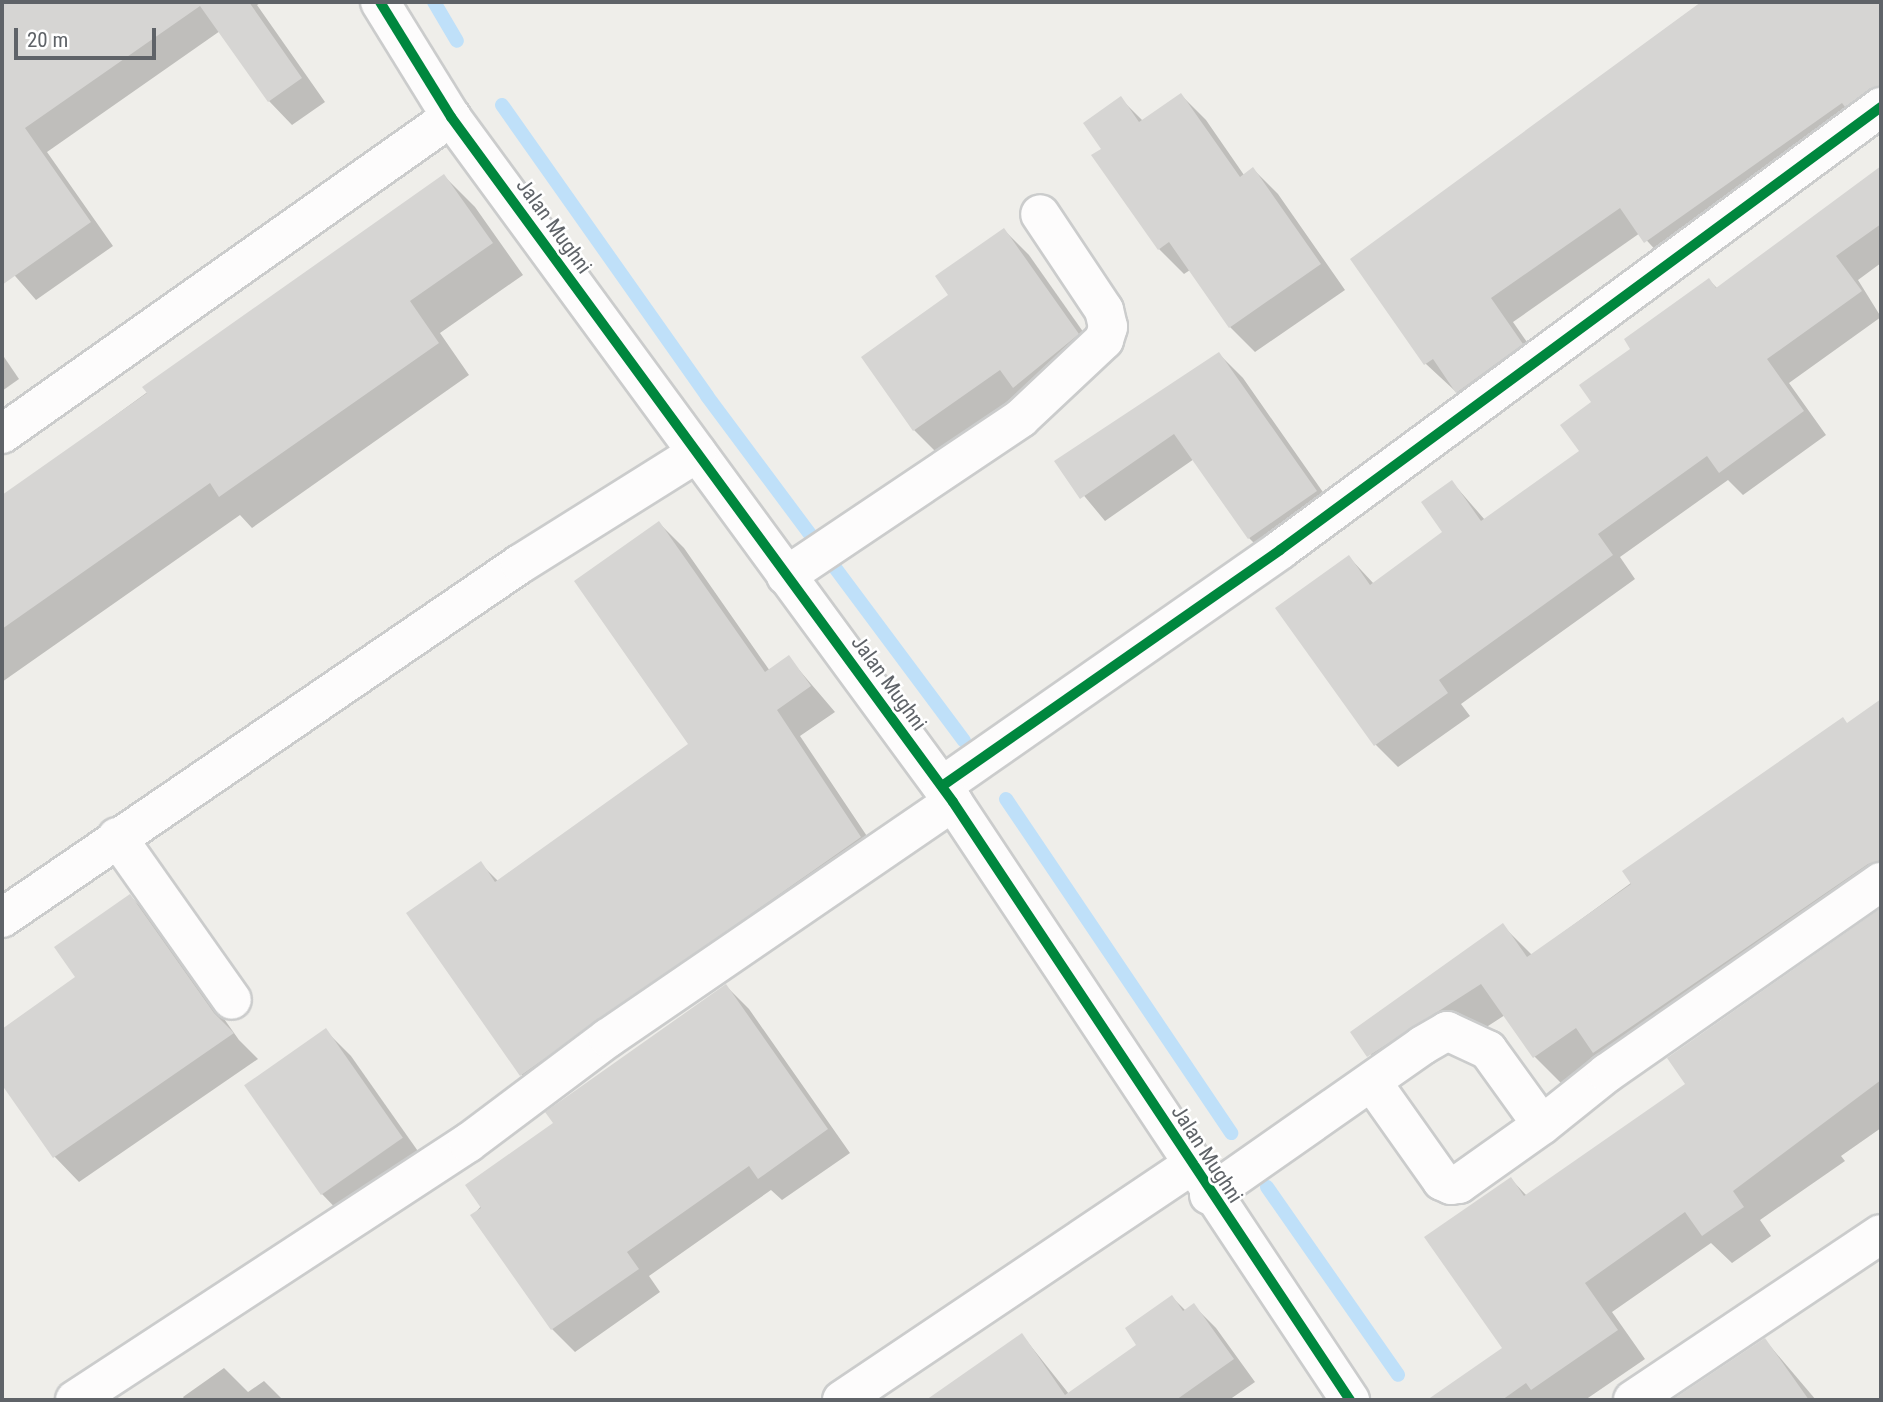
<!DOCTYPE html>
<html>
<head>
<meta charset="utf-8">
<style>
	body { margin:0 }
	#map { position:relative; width:1883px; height:1402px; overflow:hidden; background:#efeeea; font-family:"Roboto Condensed",sans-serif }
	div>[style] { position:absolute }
	.shadow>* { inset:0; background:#0003 }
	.stream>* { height:14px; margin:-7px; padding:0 7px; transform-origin:7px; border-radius:7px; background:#bfe0f9 }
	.building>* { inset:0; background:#d6d5d3; transform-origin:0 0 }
	.roads { filter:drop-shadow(2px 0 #cbcccc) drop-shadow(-2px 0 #cbcccc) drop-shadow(0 2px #cbcccc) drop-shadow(0 -2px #cbcccc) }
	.minor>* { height:38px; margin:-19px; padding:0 19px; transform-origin:19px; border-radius:19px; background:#fdfcfc }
	.cycleway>* { height:10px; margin:-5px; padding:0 5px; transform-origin:5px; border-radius:5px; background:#00873e }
	span { translate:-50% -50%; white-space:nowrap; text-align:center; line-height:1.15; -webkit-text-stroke:5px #fff; paint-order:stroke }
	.street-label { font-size:21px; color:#5f6368 }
	.frame { position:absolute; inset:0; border:4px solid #5f6368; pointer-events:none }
	.scale { position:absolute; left:14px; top:28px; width:142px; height:32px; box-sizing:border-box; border:4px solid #5f6368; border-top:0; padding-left:9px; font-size:21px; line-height:24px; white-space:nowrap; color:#5f6368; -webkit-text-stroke:5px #fff; paint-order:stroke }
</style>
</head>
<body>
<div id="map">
	<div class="shadow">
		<i style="clip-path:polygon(2px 2px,262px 2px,257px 5px,325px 102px,292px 125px,269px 101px,220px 31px,47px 152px,113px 246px,36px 300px,2px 261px)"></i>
		<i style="clip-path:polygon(1702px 2px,1881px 2px,1881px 121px,1669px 265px,1640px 233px,1513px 322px,1545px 368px,1481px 415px,1426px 364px,1352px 259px)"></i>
		<i style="clip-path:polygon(1181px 95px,1206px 120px,1244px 175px,1253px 169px,1278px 194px,1345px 290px,1255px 352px,1230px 327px,1190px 270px,1184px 274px,1159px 249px,1103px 149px,1121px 99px,1143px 121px)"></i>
		<i style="clip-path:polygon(1878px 170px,1881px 263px,1858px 280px,1881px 317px,1789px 383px,1826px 435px,1743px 495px,1728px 480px,1620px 557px,1635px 579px,1461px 704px,1470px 716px,1398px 767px,1375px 744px,1349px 557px,1374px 584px,1445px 533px,1452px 482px,1485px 520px,1582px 452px,1593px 403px,1633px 349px,1709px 280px,1718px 289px)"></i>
		<i style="clip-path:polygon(444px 176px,475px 207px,523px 275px,440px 333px,469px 375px,252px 528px,240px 515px,2px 682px,2px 498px)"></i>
		<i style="clip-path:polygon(1004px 230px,1029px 255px,1103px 360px,939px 455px,914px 430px,951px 296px)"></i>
		<i style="clip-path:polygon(2px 354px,19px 379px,2px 391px)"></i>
		<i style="clip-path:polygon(1219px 354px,1243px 378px,1339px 515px,1273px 562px,1249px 538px,1194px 459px,1105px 521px,1056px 462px)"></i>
		<i style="clip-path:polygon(659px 523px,684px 548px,770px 671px,789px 658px,835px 712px,800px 736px,885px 863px,547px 1100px,522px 1075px,408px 914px,480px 863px,499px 882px,690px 744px)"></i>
		<i style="clip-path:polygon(1881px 701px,1881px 903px,1563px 1085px,1535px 1057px,1505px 1015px,1397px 1085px,1352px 1032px,1503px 926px,1532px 955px)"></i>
		<i style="clip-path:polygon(130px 896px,155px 921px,239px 1040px,258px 1059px,79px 1182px,54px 1156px,2px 1082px,2px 1031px,78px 978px)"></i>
		<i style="clip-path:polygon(1881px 911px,1881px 1128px,1841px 1156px,1845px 1161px,1760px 1220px,1771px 1236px,1732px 1263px,1711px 1243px,1612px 1312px,1645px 1359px,1585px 1400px,1465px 1400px,1453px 1384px,1504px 1348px,1511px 1179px,1527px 1196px,1687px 1084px,1669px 1059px)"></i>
		<i style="clip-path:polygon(726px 986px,749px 1009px,850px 1153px,782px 1200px,771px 1190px,649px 1276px,660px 1292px,575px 1352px,552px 1329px,473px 1215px,556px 1124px)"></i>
		<i style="clip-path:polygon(326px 1031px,351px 1056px,427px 1164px,347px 1220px,322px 1194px)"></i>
		<i style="clip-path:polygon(1172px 1297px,1186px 1311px,1194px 1306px,1216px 1328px,1255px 1382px,1229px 1400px,929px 1400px,1022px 1335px,1069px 1394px,1139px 1345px)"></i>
		<i style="clip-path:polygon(1765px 1340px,1816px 1400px,1675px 1400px)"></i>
		<i style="clip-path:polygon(224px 1368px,248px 1392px,264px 1381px,283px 1400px,185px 1400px,183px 1397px)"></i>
	</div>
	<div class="stream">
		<i style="left:434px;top:2px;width:45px;rotate:59.5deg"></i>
		<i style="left:502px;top:105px;width:356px;rotate:54.8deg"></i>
		<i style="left:707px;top:396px;width:430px;rotate:53.3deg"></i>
		<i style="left:1006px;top:799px;width:403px;rotate:56deg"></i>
		<i style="left:1267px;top:1187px;width:229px;rotate:55.1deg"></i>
	</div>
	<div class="building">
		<i style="clip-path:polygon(2px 2px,249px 2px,302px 78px,268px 102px,200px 6px,25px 128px,91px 222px,2px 285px)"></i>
		<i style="clip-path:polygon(1701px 2px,1881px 2px,1881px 86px,1845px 107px,1842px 103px,1644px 243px,1620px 208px,1491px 298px,1523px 344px,1456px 393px,1433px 359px,1424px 365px,1350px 259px)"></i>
		<i style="clip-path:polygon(1181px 93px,1240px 177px,1253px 167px,1321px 264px,1229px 328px,1169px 242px,1158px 250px,1091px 155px,1101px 149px,1083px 123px,1121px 96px,1139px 122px)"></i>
		<i style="clip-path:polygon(1881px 166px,1881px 224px,1836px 256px,1862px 291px,1767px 359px,1804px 411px,1719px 473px,1707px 456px,1598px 534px,1613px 555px,1439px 680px,1448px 693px,1374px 746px,1275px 608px,1349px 555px,1370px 585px,1442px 532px,1421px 502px,1452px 480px,1481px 521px,1579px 451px,1560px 425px,1591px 402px,1579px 385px,1630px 349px,1624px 339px,1709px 278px,1716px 288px)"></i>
		<i style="clip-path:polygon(444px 174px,493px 243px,410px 301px,439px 343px,219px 497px,210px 483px,2px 629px,2px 495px,147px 393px,142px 387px)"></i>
		<i style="clip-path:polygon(1004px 228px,1079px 334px,1013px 388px,1000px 370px,913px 431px,861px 357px,948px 295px,935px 276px)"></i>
		<i style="clip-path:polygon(1219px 352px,1317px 491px,1248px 539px,1174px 434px,1080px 499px,1054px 461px)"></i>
		<i style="clip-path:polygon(659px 521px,765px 672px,789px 655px,811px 686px,777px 710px,861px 837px,520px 1076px,406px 913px,481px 861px,495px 882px,688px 744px,574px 581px)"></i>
		<i style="clip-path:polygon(1881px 699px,1881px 860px,1868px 864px,1593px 1053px,1576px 1028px,1533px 1058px,1481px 984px,1367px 1057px,1350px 1032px,1503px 923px,1527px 957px,1631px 884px,1622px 871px,1843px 717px,1847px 723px)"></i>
		<i style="clip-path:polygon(130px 894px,214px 1013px,234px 1033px,53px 1158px,2px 1085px,2px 1029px,75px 977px,54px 947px)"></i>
		<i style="clip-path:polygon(1881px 908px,1881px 1080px,1733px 1191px,1744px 1207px,1702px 1236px,1685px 1212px,1585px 1283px,1618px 1330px,1531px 1390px,1526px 1383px,1502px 1400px,1427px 1400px,1502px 1348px,1424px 1237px,1511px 1177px,1524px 1196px,1685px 1084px,1667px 1058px)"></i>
		<i style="clip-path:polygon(726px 984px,828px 1129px,758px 1179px,749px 1166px,627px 1252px,639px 1269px,551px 1330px,470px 1215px,481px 1208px,465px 1185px,553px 1123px,545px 1112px)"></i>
		<i style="left:326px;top:1028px;width:134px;height:100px;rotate:55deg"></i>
		<i style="clip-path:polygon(1172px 1295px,1183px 1311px,1194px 1303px,1234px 1359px,1176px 1400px,926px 1400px,1022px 1333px,1065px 1395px,1136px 1345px,1125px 1328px)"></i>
		<i style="clip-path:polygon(1765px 1338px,1809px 1400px,1672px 1400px)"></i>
	</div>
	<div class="roads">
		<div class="minor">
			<i style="left:380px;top:2px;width:135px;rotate:58.3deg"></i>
			<i style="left:451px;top:117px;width:849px;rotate:53.76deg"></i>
			<i style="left:953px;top:802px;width:718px;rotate:56.42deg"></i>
			<i style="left:2px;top:434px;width:550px;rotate:-35.22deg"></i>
			<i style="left:786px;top:576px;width:283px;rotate:-33.9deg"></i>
			<i style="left:1021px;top:418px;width:114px;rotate:-43.2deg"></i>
			<i style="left:1104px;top:340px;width:14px;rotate:-73deg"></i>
			<i style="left:1108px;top:327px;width:17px;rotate:-103deg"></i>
			<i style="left:1104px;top:310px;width:115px;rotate:-123.7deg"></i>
			<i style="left:942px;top:786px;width:412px;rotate:-34.9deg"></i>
			<i style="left:1280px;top:550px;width:747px;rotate:-36.39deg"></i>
			<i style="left:117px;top:837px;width:199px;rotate:54.8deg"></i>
			<i style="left:2px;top:918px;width:627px;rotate:-34.35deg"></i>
			<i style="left:520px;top:564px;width:209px;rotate:-32.1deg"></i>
			<i style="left:1542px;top:1125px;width:83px;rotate:-38.7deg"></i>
			<i style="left:1607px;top:1073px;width:334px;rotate:-34.9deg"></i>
			<i style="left:1209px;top:1195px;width:261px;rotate:-35deg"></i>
			<i style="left:1423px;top:1045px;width:28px;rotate:-30deg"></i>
			<i style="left:1447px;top:1031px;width:45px;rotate:24.9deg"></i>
			<i style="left:1488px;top:1050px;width:92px;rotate:54.2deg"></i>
			<i style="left:1542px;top:1125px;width:102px;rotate:144.6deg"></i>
			<i style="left:1459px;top:1184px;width:8px;rotate:173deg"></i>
			<i style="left:1451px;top:1185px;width:10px;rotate:-156deg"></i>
			<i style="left:1442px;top:1181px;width:121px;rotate:-125.3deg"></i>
			<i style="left:75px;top:1400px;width:470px;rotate:-33.2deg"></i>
			<i style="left:468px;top:1143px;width:175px;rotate:-36.9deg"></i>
			<i style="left:608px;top:1038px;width:418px;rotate:-34.4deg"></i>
			<i style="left:842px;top:1400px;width:422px;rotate:-33.9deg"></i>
			<i style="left:1633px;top:1400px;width:298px;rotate:-33.8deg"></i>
		</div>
	</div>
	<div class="cycleway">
		<i style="left:380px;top:2px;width:135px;rotate:58.3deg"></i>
		<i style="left:451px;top:117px;width:849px;rotate:53.76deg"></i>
		<i style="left:953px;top:802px;width:718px;rotate:56.42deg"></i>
		<i style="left:942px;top:786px;width:412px;rotate:-34.9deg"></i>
		<i style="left:1280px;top:550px;width:747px;rotate:-36.39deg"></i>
	</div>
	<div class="street-label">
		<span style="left:554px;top:226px;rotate:54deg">Jalan Mughni</span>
		<span style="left:889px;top:683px;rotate:54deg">Jalan Mughni</span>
		<span style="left:1207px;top:1154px;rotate:57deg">Jalan Mughni</span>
	</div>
	<div class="frame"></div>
	<div class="scale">20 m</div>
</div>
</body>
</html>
